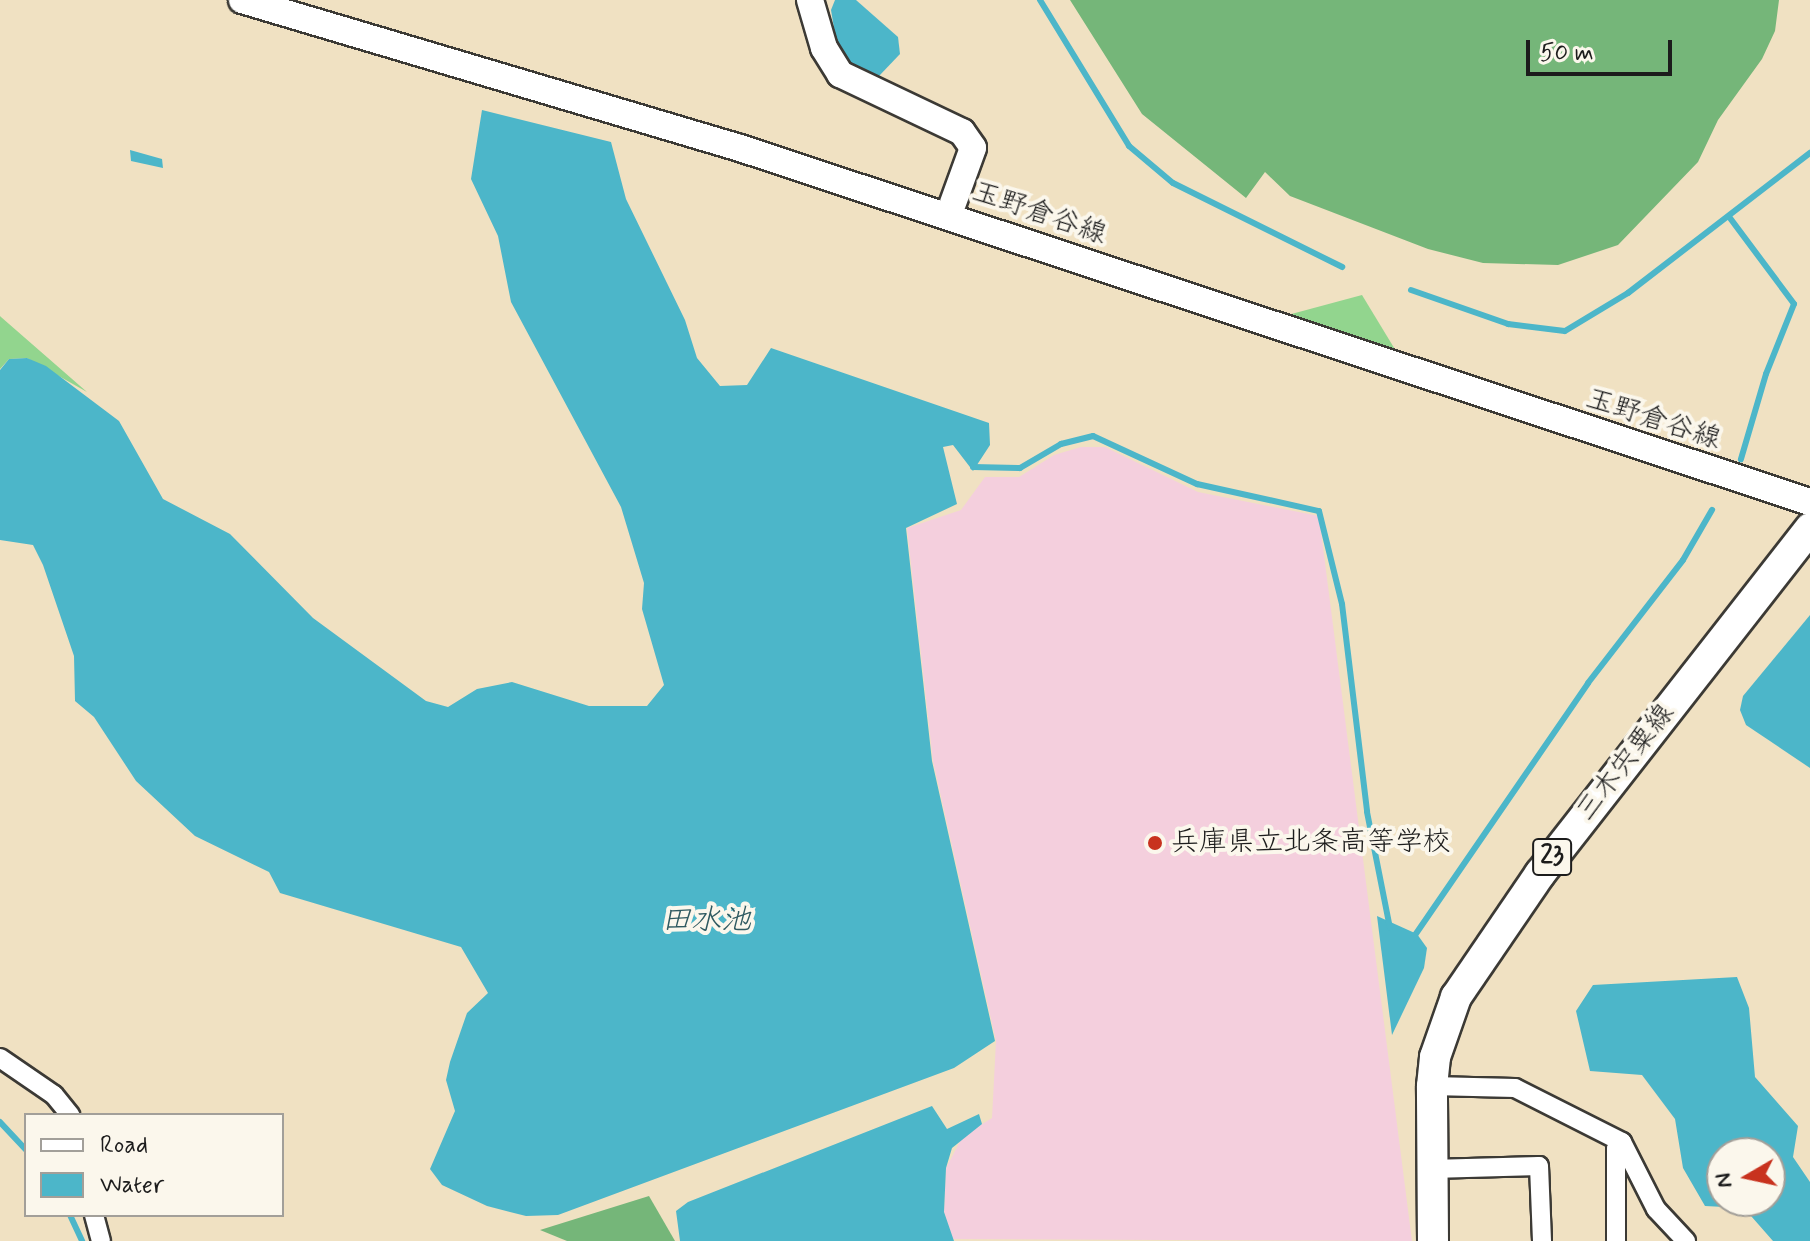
<!DOCTYPE html>
<html>
<head>
<meta charset="utf-8">
<style>
	body { margin:0 }
	#map { position:relative; width:1810px; height:1241px; overflow:hidden; background:#f0e1c2; font-family:Mynerve,"Klee One",sans-serif }
	div>[style] { position:absolute }
	.built>* { inset:0; background:#f4cfdd }
	.green>* { inset:0; background:#92d58e }
	.forest>* { inset:0; background:#75b679 }
	.water>* { inset:0; background:#4cb6c9 }
	.stream>* { height:6px; margin:-3px; padding:0 3px; transform-origin:3px; border-radius:3px; background:#4cb6c9 }
	.roads { filter:drop-shadow(2px 0 #3c3a35) drop-shadow(-2px 0 #3c3a35) drop-shadow(0 2px #3c3a35) drop-shadow(0 -2px #3c3a35) }
	.minor>* { height:18px; margin:-9px; padding:0 9px; transform-origin:9px; border-radius:9px; background:#fff }
	.secondary>* { height:26px; margin:-13px; padding:0 13px; transform-origin:13px; border-radius:13px; background:#fff }
	.primary>* { height:30px; margin:-15px; padding:0 15px; transform-origin:15px; border-radius:15px; background:#fff }
	.dots>* { width:22px; height:22px; translate:-50% -50%; box-sizing:border-box; border:4px solid #fbf7ec; border-radius:50% }
	span { translate:-50% -50%; white-space:nowrap; text-align:center; line-height:1.15; -webkit-text-stroke:8px #fbf7ec; paint-order:stroke }
	.shield-label span { padding:2px 6px; background:#fbf7ec; border:2px solid; border-radius:6px; -webkit-text-stroke-width:0 }
	.shield-label { font-size:26px; color:#1c1c1c; font-weight:700 }
	.street-label { font-size:28px; color:#1c1c1c }
	.poi-label { font-size:28px; color:#1c1c1c }
	.left { translate:0 -50%; text-align:left }
	.water-label { font-size:30px; color:#2f5a61; font-style:italic }
	.legend { position:absolute; left:24px; top:1113px; width:260px; height:104px; box-sizing:border-box; background:#fbf7ec; border:2px solid #a29f99; margin:0; padding:10px 14px; list-style:none; font-size:24px; color:#1c1c1c }
	.legend li { display:flex; align-items:center; gap:16px; height:40px }
	.legend b { width:40px; border:2px solid #a29f99 }
	.north { position:absolute; left:1706px; top:1137px; width:80px; height:80px; box-sizing:border-box; background:#fbf7ec; border:2px solid #a29f99; border-radius:50%; rotate:261deg; font-size:22px; font-weight:700; line-height:32px; text-align:center; color:#1c1c1c }
	.north::after { content:''; display:block; margin:auto; width:28px; height:36px; background:#c8321e; clip-path:polygon(50% 0,100% 100%,50% 72%,0 100%) }
	.scale { position:absolute; left:1526px; top:40px; width:146px; height:36px; box-sizing:border-box; border:4px solid #1c1c1c; border-top:0; padding-left:10px; font-size:24px; line-height:28px; white-space:nowrap; color:#1c1c1c; -webkit-text-stroke:6px #fbf7ec; paint-order:stroke }
</style>
</head>
<body>
<div id="map">
	<div class="built">
		<i style="clip-path:polygon(1081px 447px,1105px 447px,1198px 492px,1319px 516px,1412px 1241px,953px 1239px,944px 1212px,946px 1168px,963px 1136px,992px 1118px,996px 1041px,933px 761px,907px 528px,961px 510px,985px 477px,1019px 477px,1054px 455px)"></i>
	</div>
	<div class="green">
		<i style="clip-path:polygon(1362px 295px,1399px 356px,1284px 316px)"></i>
		<i style="clip-path:polygon(0 316px,1px 317px,87px 392px,27px 358px,9px 359px,0 369px)"></i>
	</div>
	<div class="forest">
		<i style="clip-path:polygon(1070px 0,1779px 0,1775px 31px,1762px 59px,1718px 120px,1698px 162px,1618px 245px,1558px 265px,1483px 263px,1428px 249px,1290px 196px,1265px 172px,1246px 198px,1142px 114px)"></i>
		<i style="clip-path:polygon(649px 1196px,675px 1241px,567px 1241px,540px 1230px)"></i>
	</div>
	<div class="water">
		<i style="clip-path:polygon(835px 0,856px 0,898px 37px,900px 54px,879px 76px,867px 77px,846px 64px,838px 52px,831px 10px)"></i>
		<i style="clip-path:polygon(482px 110px,611px 142px,626px 199px,685px 320px,697px 358px,720px 386px,747px 385px,771px 348px,989px 423px,990px 445px,973px 471px,953px 445px,943px 447px,957px 504px,906px 528px,932px 761px,995px 1041px,954px 1068px,558px 1215px,526px 1216px,487px 1206px,442px 1185px,430px 1169px,455px 1111px,446px 1080px,450px 1062px,467px 1013px,488px 993px,461px 947px,280px 893px,269px 872px,195px 836px,136px 781px,94px 717px,75px 701px,74px 656px,43px 565px,33px 545px,0 540px,0 370px,9px 359px,27px 358px,46px 366px,119px 421px,163px 499px,230px 534px,313px 618px,426px 701px,448px 707px,477px 689px,512px 682px,589px 706px,647px 706px,664px 685px,642px 609px,644px 583px,621px 507px,511px 302px,498px 236px,471px 179px)"></i>
		<i style="clip-path:polygon(130px 150px,162px 159px,163px 168px,131px 161px)"></i>
		<i style="clip-path:polygon(1810px 615px,1810px 768px,1746px 725px,1740px 710px,1743px 696px)"></i>
		<i style="clip-path:polygon(1377px 916px,1417px 934px,1427px 948px,1424px 968px,1392px 1035px)"></i>
		<i style="clip-path:polygon(evenodd,1737px 977px,1749px 1008px,1755px 1077px,1798px 1126px,1793px 1157px,1810px 1182px,1810px 1241px,1773px 1241px,1744px 1208px,1705px 1206px,1683px 1168px,1675px 1119px,1642px 1075px,1590px 1071px,1576px 1011px,1593px 985px,1737px 977px,1722px 1153px,1770px 1153px,1770px 1201px,1722px 1201px,1722px 1153px)"></i>
		<i style="clip-path:polygon(932px 1106px,947px 1129px,979px 1114px,982px 1124px,952px 1148px,946px 1168px,944px 1212px,954px 1241px,680px 1241px,676px 1211px,688px 1202px)"></i>
	</div>
	<div class="stream">
		<i style="left:1040px;top:0;width:171px;rotate:58.6deg"></i>
		<i style="left:1129px;top:146px;width:57px;rotate:40.1deg"></i>
		<i style="left:1173px;top:183px;width:189px;rotate:26.4deg"></i>
		<i style="left:1730px;top:218px;width:107px;rotate:53.3deg"></i>
		<i style="left:1794px;top:304px;width:75px;rotate:111.8deg"></i>
		<i style="left:1766px;top:374px;width:89px;rotate:106.4deg"></i>
		<i style="left:1411px;top:290px;width:103px;rotate:19.3deg"></i>
		<i style="left:1508px;top:324px;width:57px;rotate:7deg"></i>
		<i style="left:1565px;top:331px;width:74px;rotate:-31.1deg"></i>
		<i style="left:1628px;top:293px;width:230px;rotate:-37.6deg"></i>
		<i style="left:973px;top:467px;width:47px;rotate:1.2deg"></i>
		<i style="left:1020px;top:468px;width:48px;rotate:-30.3deg"></i>
		<i style="left:1061px;top:444px;width:33px;rotate:-14deg"></i>
		<i style="left:1093px;top:436px;width:115px;rotate:24.8deg"></i>
		<i style="left:1197px;top:484px;width:125px;rotate:12.5deg"></i>
		<i style="left:1319px;top:511px;width:96px;rotate:76.1deg"></i>
		<i style="left:1342px;top:604px;width:209px;rotate:83.1deg"></i>
		<i style="left:1367px;top:812px;width:118px;rotate:78.8deg"></i>
		<i style="left:1413px;top:938px;width:309px;rotate:-55.5deg"></i>
		<i style="left:1588px;top:683px;width:155px;rotate:-52.3deg"></i>
		<i style="left:1683px;top:560px;width:58px;rotate:-59.9deg"></i>
		<i style="left:0;top:1122px;width:38px;rotate:47deg"></i>
		<i style="left:70px;top:1215px;width:29px;rotate:65deg"></i>
	</div>
	<div class="roads">
		<div class="minor">
			<i style="left:0;top:1058px;width:65px;rotate:34.4deg"></i>
			<i style="left:54px;top:1095px;width:26px;rotate:51deg"></i>
			<i style="left:1432px;top:1086px;width:83px;rotate:1.4deg"></i>
			<i style="left:1515px;top:1088px;width:120px;rotate:26.8deg"></i>
			<i style="left:1622px;top:1142px;width:75px;rotate:63.1deg"></i>
			<i style="left:1656px;top:1209px;width:44px;rotate:46.8deg"></i>
			<i style="left:1431px;top:1169px;width:108px;rotate:-1.6deg"></i>
			<i style="left:1539px;top:1166px;width:75px;rotate:87.7deg"></i>
			<i style="left:94px;top:1215px;width:27px;rotate:75deg"></i>
			<i style="left:1616px;top:1241px;width:92px;rotate:-90deg"></i>
			<i style="left:1616px;top:1149px;width:9px;rotate:-49deg"></i>
		</div>
		<div class="secondary">
			<i style="left:242px;top:0;width:520px;rotate:16.55deg"></i>
			<i style="left:740px;top:148px;width:1127px;rotate:18.31deg"></i>
			<i style="left:810px;top:0;width:50px;rotate:73.7deg"></i>
			<i style="left:824px;top:48px;width:31px;rotate:58deg"></i>
			<i style="left:840px;top:74px;width:135px;rotate:25.4deg"></i>
			<i style="left:962px;top:132px;width:19px;rotate:55deg"></i>
			<i style="left:973px;top:148px;width:59px;rotate:110deg"></i>
		</div>
		<div class="primary">
			<i style="left:1433px;top:1241px;width:155px;rotate:-90.4deg"></i>
			<i style="left:1432px;top:1086px;width:29px;rotate:-84deg"></i>
			<i style="left:1435px;top:1057px;width:64px;rotate:-70.7deg"></i>
			<i style="left:1456px;top:997px;width:149px;rotate:-55.7deg"></i>
			<i style="left:1540px;top:874px;width:439px;rotate:-52deg"></i>
		</div>
	</div>
	<div class="dots">
		<i style="left:1155px;top:843px;background:#c8321e"></i>
	</div>
	<div class="shield-label">
		<span style="left:1552px;top:857px">23</span>
	</div>
	<div class="street-label">
		<span style="left:1039px;top:214px;rotate:19deg">玉野倉谷線</span>
		<span style="left:1653px;top:420px;rotate:18deg">玉野倉谷線</span>
		<span style="left:1626px;top:763px;rotate:-52deg">三木宍粟線</span>
	</div>
	<div class="poi-label">
		<span class="left" style="left:1171px;top:843px">兵庫県立北条高等学校</span>
	</div>
	<div class="water-label">
		<span style="left:706px;top:921px">田水池</span>
	</div>
	<ul class="legend">
	<li><b style="height:10px;background:#fff"></b>Road</li>
	<li><b style="height:22px;background:#4cb6c9"></b>Water</li>
	</ul>
	<div class="north">N</div>
	<div class="scale">50 m</div>
</div>
</body>
</html>
